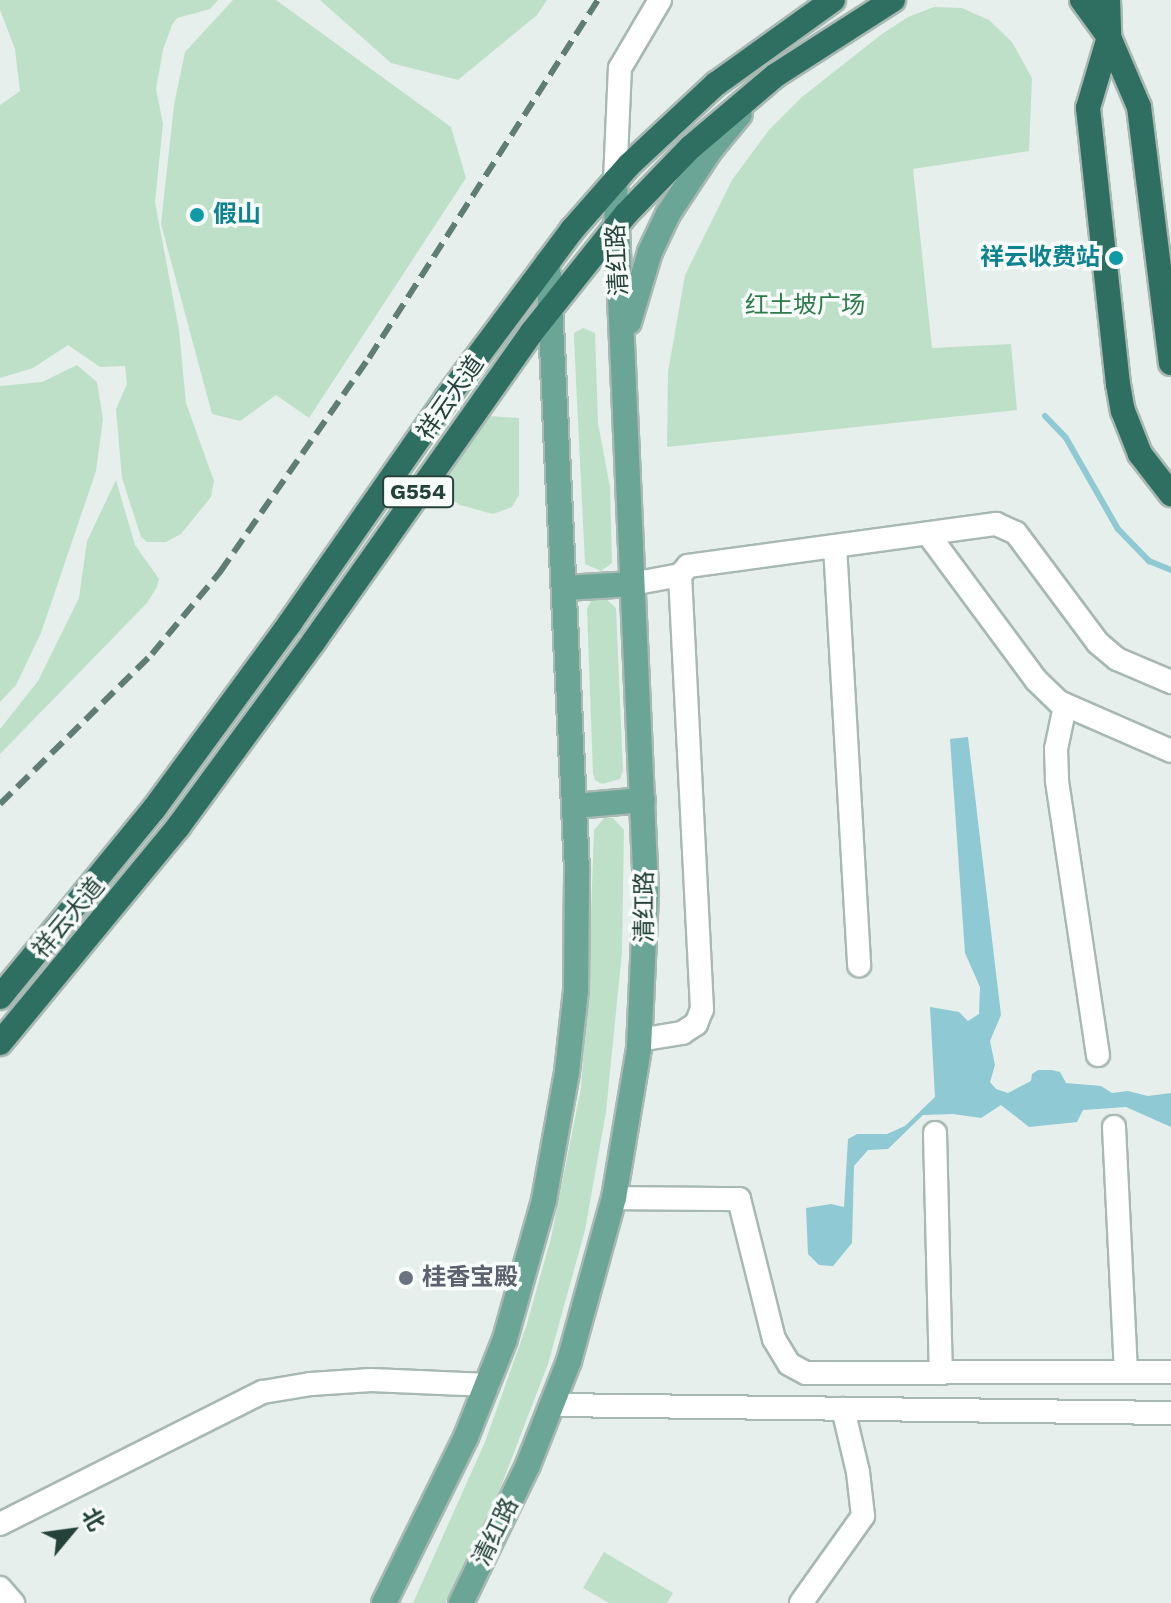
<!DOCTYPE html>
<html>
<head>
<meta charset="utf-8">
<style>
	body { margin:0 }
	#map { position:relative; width:1171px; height:1603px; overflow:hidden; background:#e6efeb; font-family:"Work Sans","Noto Sans SC",sans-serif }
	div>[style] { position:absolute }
	.green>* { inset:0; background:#bfe0c8 }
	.water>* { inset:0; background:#8ec9d4 }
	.stream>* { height:6px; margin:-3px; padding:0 3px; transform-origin:3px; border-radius:3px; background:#8ec9d4 }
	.roads { filter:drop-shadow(2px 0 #a8b8b2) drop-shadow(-2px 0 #a8b8b2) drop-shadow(0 2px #a8b8b2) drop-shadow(0 -2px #a8b8b2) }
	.minor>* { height:22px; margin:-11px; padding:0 11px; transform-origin:11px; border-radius:11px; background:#fff }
	.major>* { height:24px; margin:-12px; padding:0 12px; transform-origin:12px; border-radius:12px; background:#6aa596 }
	.highway>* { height:24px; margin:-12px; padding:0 12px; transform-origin:12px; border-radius:12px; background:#2f6f62 }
	.rail>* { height:6px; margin-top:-3px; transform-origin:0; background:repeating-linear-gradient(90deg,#5f7d75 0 16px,transparent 0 24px) }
	.dots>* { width:22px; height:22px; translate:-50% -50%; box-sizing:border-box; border:4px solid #f7fbf9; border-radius:50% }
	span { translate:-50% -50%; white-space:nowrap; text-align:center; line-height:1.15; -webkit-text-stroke:7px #f7fbf9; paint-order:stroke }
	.shield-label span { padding:2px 6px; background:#f7fbf9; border:2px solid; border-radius:6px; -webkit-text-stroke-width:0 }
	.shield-label { font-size:22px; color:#24423a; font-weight:700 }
	.culture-label { font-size:24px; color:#0d838f; font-weight:700 }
	.left { translate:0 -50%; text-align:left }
	.right { translate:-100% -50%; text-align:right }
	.street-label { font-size:24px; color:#24423a }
	.park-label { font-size:24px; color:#2d7a4b }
	.worship-label { font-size:24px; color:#5b616d; font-weight:700 }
	.north { position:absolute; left:32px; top:1491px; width:80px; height:80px; -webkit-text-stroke:6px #f7fbf9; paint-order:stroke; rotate:61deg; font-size:22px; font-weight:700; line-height:32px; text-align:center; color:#24423a }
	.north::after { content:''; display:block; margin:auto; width:28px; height:36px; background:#24423a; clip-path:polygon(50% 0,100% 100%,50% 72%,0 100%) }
</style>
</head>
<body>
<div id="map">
	<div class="green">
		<i style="clip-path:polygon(0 0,218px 0,210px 9px,177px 18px,172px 25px,163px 50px,156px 89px,163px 124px,155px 202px,179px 330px,186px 403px,214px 481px,211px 497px,181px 534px,166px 542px,147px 542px,141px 537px,122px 478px,116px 409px,127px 384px,125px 366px,100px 367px,68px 345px,33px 368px,0 378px,0 105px,20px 91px,15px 49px,0 10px)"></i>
		<i style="clip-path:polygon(233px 0,276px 0,451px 127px,466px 178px,309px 418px,276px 395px,240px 421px,212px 414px,161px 224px,174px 105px,185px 52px)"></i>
		<i style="clip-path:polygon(320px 0,547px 0,537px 15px,458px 80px,391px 63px)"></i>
		<i style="clip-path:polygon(934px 7px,962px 8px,989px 20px,1012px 42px,1032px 78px,1029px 151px,913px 169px,932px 348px,1011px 344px,1017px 410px,667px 447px,668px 372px,685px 275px,732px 180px,769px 130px,802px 97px,882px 34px,908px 17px)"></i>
		<i style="clip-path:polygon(583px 328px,595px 333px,598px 423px,610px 487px,612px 563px,601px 571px,585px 564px,574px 340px,574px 333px)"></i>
		<i style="clip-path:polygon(77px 365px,97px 382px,103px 419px,96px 471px,41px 633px,16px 685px,0 702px,0 386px,42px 382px)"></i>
		<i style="clip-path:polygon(490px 416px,519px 418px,519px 495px,512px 507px,493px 514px,460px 505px,450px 498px,446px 488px,448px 476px)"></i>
		<i style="clip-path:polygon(116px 480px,135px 545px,159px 579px,157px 587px,147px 603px,0 754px,0 729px,38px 681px,79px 598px,87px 541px)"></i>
		<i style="clip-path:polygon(606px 599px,616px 608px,623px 771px,620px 779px,602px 784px,595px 780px,593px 773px,587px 609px,591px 601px)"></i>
		<i style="clip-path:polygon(604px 818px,613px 818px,624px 830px,622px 952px,606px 1112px,585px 1230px,548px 1364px,498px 1494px,446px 1603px,413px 1603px,485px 1442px,526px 1327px,551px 1238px,581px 1088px,589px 972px,594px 830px)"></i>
		<i style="clip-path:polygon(604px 1552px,673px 1593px,667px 1603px,609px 1603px,583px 1588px)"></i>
	</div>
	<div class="water">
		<i style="clip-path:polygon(968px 737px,1001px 1015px,990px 1041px,995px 1065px,990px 1082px,996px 1089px,1008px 1093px,1031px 1081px,1032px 1074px,1038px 1070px,1052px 1070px,1060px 1072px,1066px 1083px,1101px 1086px,1112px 1093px,1128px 1091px,1148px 1096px,1171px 1093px,1171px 1127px,1126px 1107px,1083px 1110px,1077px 1122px,1029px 1127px,1001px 1105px,981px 1118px,953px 1114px,923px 1115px,888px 1149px,868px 1150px,854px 1166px,852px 1243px,833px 1266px,819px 1265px,808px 1254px,806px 1208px,831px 1204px,844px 1207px,848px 1139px,857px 1134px,887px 1134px,905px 1126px,935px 1097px,930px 1007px,959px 1012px,968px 1021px,979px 1014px,980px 987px,965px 953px,950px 739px)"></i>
	</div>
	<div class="stream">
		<i style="left:1045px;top:416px;width:30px;rotate:46deg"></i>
		<i style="left:1066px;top:438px;width:105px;rotate:60.3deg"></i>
		<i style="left:1118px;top:529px;width:45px;rotate:45.9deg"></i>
		<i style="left:1149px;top:561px;width:24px;rotate:22deg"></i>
	</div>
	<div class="roads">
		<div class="minor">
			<i style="left:615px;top:181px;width:113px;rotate:-87.5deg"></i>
			<i style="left:620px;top:68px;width:79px;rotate:-59.5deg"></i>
			<i style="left:928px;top:534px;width:182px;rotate:53.5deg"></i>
			<i style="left:1036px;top:680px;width:32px;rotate:44deg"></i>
			<i style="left:1059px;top:702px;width:122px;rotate:23.6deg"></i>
			<i style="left:835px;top:546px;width:420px;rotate:86.7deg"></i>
			<i style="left:632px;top:584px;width:49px;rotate:-10.6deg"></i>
			<i style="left:680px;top:575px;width:12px;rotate:-48deg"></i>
			<i style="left:688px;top:566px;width:311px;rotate:-7.8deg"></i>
			<i style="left:996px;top:524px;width:22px;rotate:24deg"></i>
			<i style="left:1016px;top:533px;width:137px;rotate:53.3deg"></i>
			<i style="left:1098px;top:643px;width:25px;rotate:40deg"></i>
			<i style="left:1117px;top:659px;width:59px;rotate:23.1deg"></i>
			<i style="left:1065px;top:706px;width:44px;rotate:101.8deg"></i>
			<i style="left:1056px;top:749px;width:32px;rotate:88deg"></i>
			<i style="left:1057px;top:781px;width:277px;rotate:81.5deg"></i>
			<i style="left:639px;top:1040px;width:44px;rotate:-9.2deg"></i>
			<i style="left:682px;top:1033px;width:17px;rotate:-33deg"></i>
			<i style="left:696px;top:1024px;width:16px;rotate:-68deg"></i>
			<i style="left:702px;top:1009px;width:435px;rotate:-92.9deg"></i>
			<i style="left:1114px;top:1127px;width:245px;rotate:87.2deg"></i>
			<i style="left:935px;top:1133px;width:240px;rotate:88.6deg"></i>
			<i style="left:614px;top:1198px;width:125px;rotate:0.5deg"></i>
			<i style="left:739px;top:1199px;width:144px;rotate:76deg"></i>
			<i style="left:774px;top:1339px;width:29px;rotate:59deg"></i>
			<i style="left:789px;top:1364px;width:19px;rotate:28deg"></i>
			<i style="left:806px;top:1373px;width:365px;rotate:-0.2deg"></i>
			<i style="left:553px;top:1405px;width:618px;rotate:0.74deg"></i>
			<i style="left:0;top:1524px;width:294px;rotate:-26.7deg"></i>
			<i style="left:263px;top:1392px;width:49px;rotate:-9.5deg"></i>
			<i style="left:311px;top:1384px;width:60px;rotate:-3.8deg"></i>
			<i style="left:371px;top:1380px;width:117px;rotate:2.4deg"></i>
			<i style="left:0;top:1588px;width:20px;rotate:49deg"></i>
			<i style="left:801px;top:1603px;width:107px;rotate:-54.5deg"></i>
			<i style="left:863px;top:1516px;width:44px;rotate:-96.5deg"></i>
			<i style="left:858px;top:1472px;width:65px;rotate:-103.4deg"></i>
		</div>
		<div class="major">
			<i style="left:629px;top:322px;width:73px;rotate:-73.3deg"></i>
			<i style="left:650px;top:252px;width:42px;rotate:-64.7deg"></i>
			<i style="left:668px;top:214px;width:78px;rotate:-56.5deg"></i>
			<i style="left:711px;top:149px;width:45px;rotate:-50.4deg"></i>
			<i style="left:565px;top:588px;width:67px;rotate:-3.4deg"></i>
			<i style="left:575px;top:806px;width:68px;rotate:-5deg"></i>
			<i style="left:384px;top:1603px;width:185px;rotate:-63.7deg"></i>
			<i style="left:466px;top:1437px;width:105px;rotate:-68.3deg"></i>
			<i style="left:505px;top:1339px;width:144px;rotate:-74.3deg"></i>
			<i style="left:544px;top:1200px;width:130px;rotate:-79.8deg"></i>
			<i style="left:567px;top:1072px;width:82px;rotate:-83.7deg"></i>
			<i style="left:576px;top:990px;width:120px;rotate:-89.5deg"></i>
			<i style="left:577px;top:870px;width:609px;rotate:-92.73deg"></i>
			<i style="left:461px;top:1603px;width:153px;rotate:-64.1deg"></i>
			<i style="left:528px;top:1465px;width:112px;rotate:-68.5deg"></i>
			<i style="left:569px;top:1361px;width:169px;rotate:-74.6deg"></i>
			<i style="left:614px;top:1198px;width:152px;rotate:-80.5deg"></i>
			<i style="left:639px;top:1048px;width:156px;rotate:-87.4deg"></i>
			<i style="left:646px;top:892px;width:712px;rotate:-92.5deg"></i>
		</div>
		<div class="highway">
			<i style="left:1082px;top:0;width:46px;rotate:53.9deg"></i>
			<i style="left:1109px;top:37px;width:76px;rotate:66.8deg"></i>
			<i style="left:1139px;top:107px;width:258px;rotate:82.9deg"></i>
			<i style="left:1108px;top:0;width:37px;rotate:88deg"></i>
			<i style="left:1109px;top:37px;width:74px;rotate:106.5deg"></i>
			<i style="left:1088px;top:108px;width:278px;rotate:83.8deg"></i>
			<i style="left:1118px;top:384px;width:27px;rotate:80deg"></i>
			<i style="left:1123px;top:411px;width:46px;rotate:68.4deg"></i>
			<i style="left:1140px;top:454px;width:51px;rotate:52.2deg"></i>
			<i style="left:0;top:997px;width:243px;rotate:-50.7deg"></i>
			<i style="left:154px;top:809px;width:230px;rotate:-53.8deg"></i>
			<i style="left:290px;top:623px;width:273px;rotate:-55.1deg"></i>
			<i style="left:446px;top:399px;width:211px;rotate:-53.3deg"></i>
			<i style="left:572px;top:230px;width:86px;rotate:-48.8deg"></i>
			<i style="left:629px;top:165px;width:119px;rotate:-43deg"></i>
			<i style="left:716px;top:84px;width:144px;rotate:-35.7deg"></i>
			<i style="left:0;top:1043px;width:280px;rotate:-50.5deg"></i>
			<i style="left:178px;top:827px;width:230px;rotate:-53.8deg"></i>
			<i style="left:314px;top:641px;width:378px;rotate:-54.8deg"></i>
			<i style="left:532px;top:332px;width:151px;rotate:-51.5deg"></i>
			<i style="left:626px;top:214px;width:93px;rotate:-45.9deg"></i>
			<i style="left:691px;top:147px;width:111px;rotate:-40.3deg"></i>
			<i style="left:776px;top:75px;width:139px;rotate:-32.7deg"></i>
		</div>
	</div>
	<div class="rail">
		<i style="left:0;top:804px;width:214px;rotate:-44.6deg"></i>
		<i style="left:152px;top:654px;width:107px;rotate:-50.3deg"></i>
		<i style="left:220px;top:572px;width:261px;rotate:-55.2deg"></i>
		<i style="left:369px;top:358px;width:425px;rotate:-57.4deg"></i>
	</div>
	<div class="dots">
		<i style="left:197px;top:215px;background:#0f9aa8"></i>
		<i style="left:1116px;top:258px;background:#0f9aa8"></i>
		<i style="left:406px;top:1278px;background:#6b7280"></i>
	</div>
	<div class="shield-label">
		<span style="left:418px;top:492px">G554</span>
	</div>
	<div class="culture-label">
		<span class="left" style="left:213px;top:215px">假山</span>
		<span class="right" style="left:1100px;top:258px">祥云收费站</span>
	</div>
	<div class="street-label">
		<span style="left:618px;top:260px;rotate:-93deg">清红路</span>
		<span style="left:451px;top:398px;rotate:-55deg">祥云大道</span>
		<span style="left:645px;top:907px;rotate:-90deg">清红路</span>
		<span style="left:69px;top:918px;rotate:-50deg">祥云大道</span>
		<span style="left:496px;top:1532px;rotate:-64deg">清红路</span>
	</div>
	<div class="park-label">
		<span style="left:805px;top:306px">红土坡广场</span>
	</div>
	<div class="worship-label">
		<span class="left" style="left:422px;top:1278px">桂香宝殿</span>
	</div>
	<div class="north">北</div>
</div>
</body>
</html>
